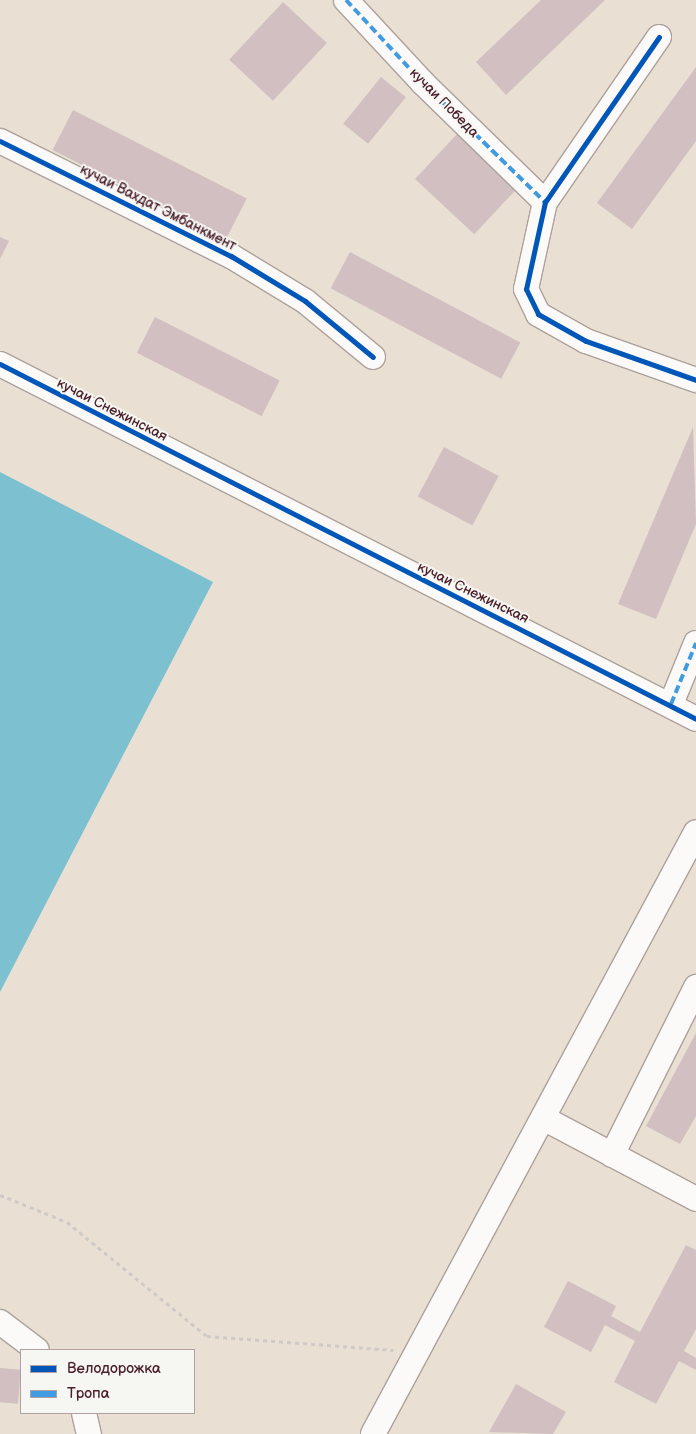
<!DOCTYPE html>
<html>
<head>
<meta charset="utf-8">
<style>
	body { margin:0 }
	#map { position:relative; width:696px; height:1434px; overflow:hidden; background:#e9e0d3; font-family:"Balsamiq Sans",sans-serif }
	div>[style] { position:absolute }
	.water>* { inset:0; background:#7dc0d0 }
	.building>* { inset:0; background:#d1bfc2; transform-origin:0 0 }
	.path>* { height:3px; margin-top:-1.5px; transform-origin:0; background:repeating-linear-gradient(90deg,#cfc9c7 0 4px,transparent 0 8px) }
	.roads { filter:drop-shadow(1px 0 #aca19b) drop-shadow(-1px 0 #aca19b) drop-shadow(0 1px #aca19b) drop-shadow(0 -1px #aca19b) }
	.minor>* { height:24px; margin:-12px; padding:0 12px; transform-origin:12px; border-radius:12px; background:#fcfaf8 }
	.quiet>* { height:4px; margin-top:-2px; transform-origin:0; background:repeating-linear-gradient(90deg,#409be1 0 8px,transparent 0 12px) }
	.cycleway>* { height:5px; margin:-2.5px; padding:0 2.5px; transform-origin:2.5px; border-radius:2.5px; background:#0057b8 }
	span { translate:-50% -50%; white-space:nowrap; text-align:center; line-height:1.15; -webkit-text-stroke:4px #f6f6f2; paint-order:stroke }
	.street-label { font-size:14px; color:#4a1f2b }
	.legend { position:absolute; left:20px; top:1349px; width:175px; height:65px; box-sizing:border-box; background:#f6f6f2; border:1px solid #b1a0a2; margin:0; padding:6px 9px; list-style:none; font-size:15px; color:#4a1f2b }
	.legend li { display:flex; align-items:center; gap:10px; height:25px }
	.legend b { width:25px; border:1px solid #b1a0a2 }
</style>
</head>
<body>
<div id="map">
	<div class="water">
		<i style="clip-path:polygon(0 472px,213px 582px,0 992px)"></i>
	</div>
	<div class="building">
		<i style="clip-path:polygon(541px 0,605px 0,506px 95px,476px 62px)"></i>
		<i style="left:283px;top:2px;width:60px;height:79px;rotate:43deg"></i>
		<i style="clip-path:polygon(696px 67px,696px 141px,632px 229px,597px 203px)"></i>
		<i style="left:381px;top:77px;width:32px;height:60px;rotate:39deg"></i>
		<i style="left:73px;top:110px;width:195px;height:45px;rotate:27deg"></i>
		<i style="left:458px;top:133px;width:81px;height:63px;rotate:43deg"></i>
		<i style="clip-path:polygon(0 237px,9px 241px,0 259px)"></i>
		<i style="left:350px;top:252px;width:193px;height:41px;rotate:28deg"></i>
		<i style="left:155px;top:317px;width:140px;height:40px;rotate:27deg"></i>
		<i style="clip-path:polygon(693px 427px,696px 524px,656px 619px,618px 604px)"></i>
		<i style="left:444px;top:447px;width:62px;height:56px;rotate:28deg"></i>
		<i style="clip-path:polygon(696px 1033px,696px 1116px,680px 1144px,646px 1126px)"></i>
		<i style="clip-path:polygon(686px 1245px,696px 1250px,696px 1329px,684px 1351px,696px 1358px,696px 1370px,679px 1361px,656px 1404px,614px 1382px,635px 1341px,605px 1325px,591px 1352px,544px 1327px,568px 1281px,616px 1306px,611px 1316px,640px 1332px)"></i>
		<i style="left:0;top:1368px;width:21px;height:34px;rotate:5deg"></i>
		<i style="clip-path:polygon(516px 1384px,566px 1412px,553px 1434px,489px 1432px)"></i>
	</div>
	<div class="path">
		<i style="left:0;top:1195px;width:72px;rotate:21.9deg"></i>
		<i style="left:67px;top:1222px;width:181px;rotate:39.2deg"></i>
		<i style="left:207px;top:1336px;width:187px;rotate:4.3deg"></i>
	</div>
	<div class="roads">
		<div class="minor">
			<i style="left:346px;top:0;width:113px;rotate:47.1deg"></i>
			<i style="left:423px;top:83px;width:170px;rotate:44.3deg"></i>
			<i style="left:659px;top:37px;width:201px;rotate:124.6deg"></i>
			<i style="left:545px;top:202px;width:89px;rotate:102.3deg"></i>
			<i style="left:526px;top:289px;width:28px;rotate:64deg"></i>
			<i style="left:538px;top:314px;width:55px;rotate:29.4deg"></i>
			<i style="left:586px;top:341px;width:117px;rotate:19.5deg"></i>
			<i style="left:0;top:141px;width:258px;rotate:26.5deg"></i>
			<i style="left:231px;top:256px;width:87px;rotate:31.3deg"></i>
			<i style="left:305px;top:301px;width:88px;rotate:39.5deg"></i>
			<i style="left:0;top:364px;width:781px;rotate:27.02deg"></i>
			<i style="left:671px;top:704px;width:66px;rotate:-67.7deg"></i>
			<i style="left:545px;top:1119px;width:171px;rotate:27.9deg"></i>
			<i style="left:612px;top:1155px;width:188px;rotate:-63.4deg"></i>
			<i style="left:0;top:1322px;width:46px;rotate:37.1deg"></i>
			<i style="left:84px;top:1413px;width:22px;rotate:77deg"></i>
			<i style="left:373px;top:1434px;width:683px;rotate:-61.78deg"></i>
		</div>
	</div>
	<div class="quiet">
		<i style="left:346px;top:0;width:113px;rotate:47.1deg"></i>
		<i style="left:423px;top:83px;width:170px;rotate:44.3deg"></i>
		<i style="left:671px;top:704px;width:66px;rotate:-67.7deg"></i>
	</div>
	<div class="cycleway">
		<i style="left:659px;top:37px;width:201px;rotate:124.6deg"></i>
		<i style="left:545px;top:202px;width:89px;rotate:102.3deg"></i>
		<i style="left:526px;top:289px;width:28px;rotate:64deg"></i>
		<i style="left:538px;top:314px;width:55px;rotate:29.4deg"></i>
		<i style="left:586px;top:341px;width:117px;rotate:19.5deg"></i>
		<i style="left:0;top:141px;width:258px;rotate:26.5deg"></i>
		<i style="left:231px;top:256px;width:87px;rotate:31.3deg"></i>
		<i style="left:305px;top:301px;width:88px;rotate:39.5deg"></i>
		<i style="left:0;top:364px;width:781px;rotate:27.02deg"></i>
	</div>
	<div class="street-label">
		<span style="left:444px;top:103px;rotate:45deg">кучаи Победа</span>
		<span style="left:158px;top:208px;rotate:27deg">кучаи Вахдат Эмбанкмент</span>
		<span style="left:112px;top:410px;rotate:27deg">кучаи Снежинская</span>
		<span style="left:473px;top:593px;rotate:26deg">кучаи Снежинская</span>
	</div>
	<ul class="legend">
	<li><b style="height:6px;background:#0057b8"></b>Велодорожка</li>
	<li><b style="height:6px;background:#409be1"></b>Тропа</li>
	</ul>
</div>
</body>
</html>
